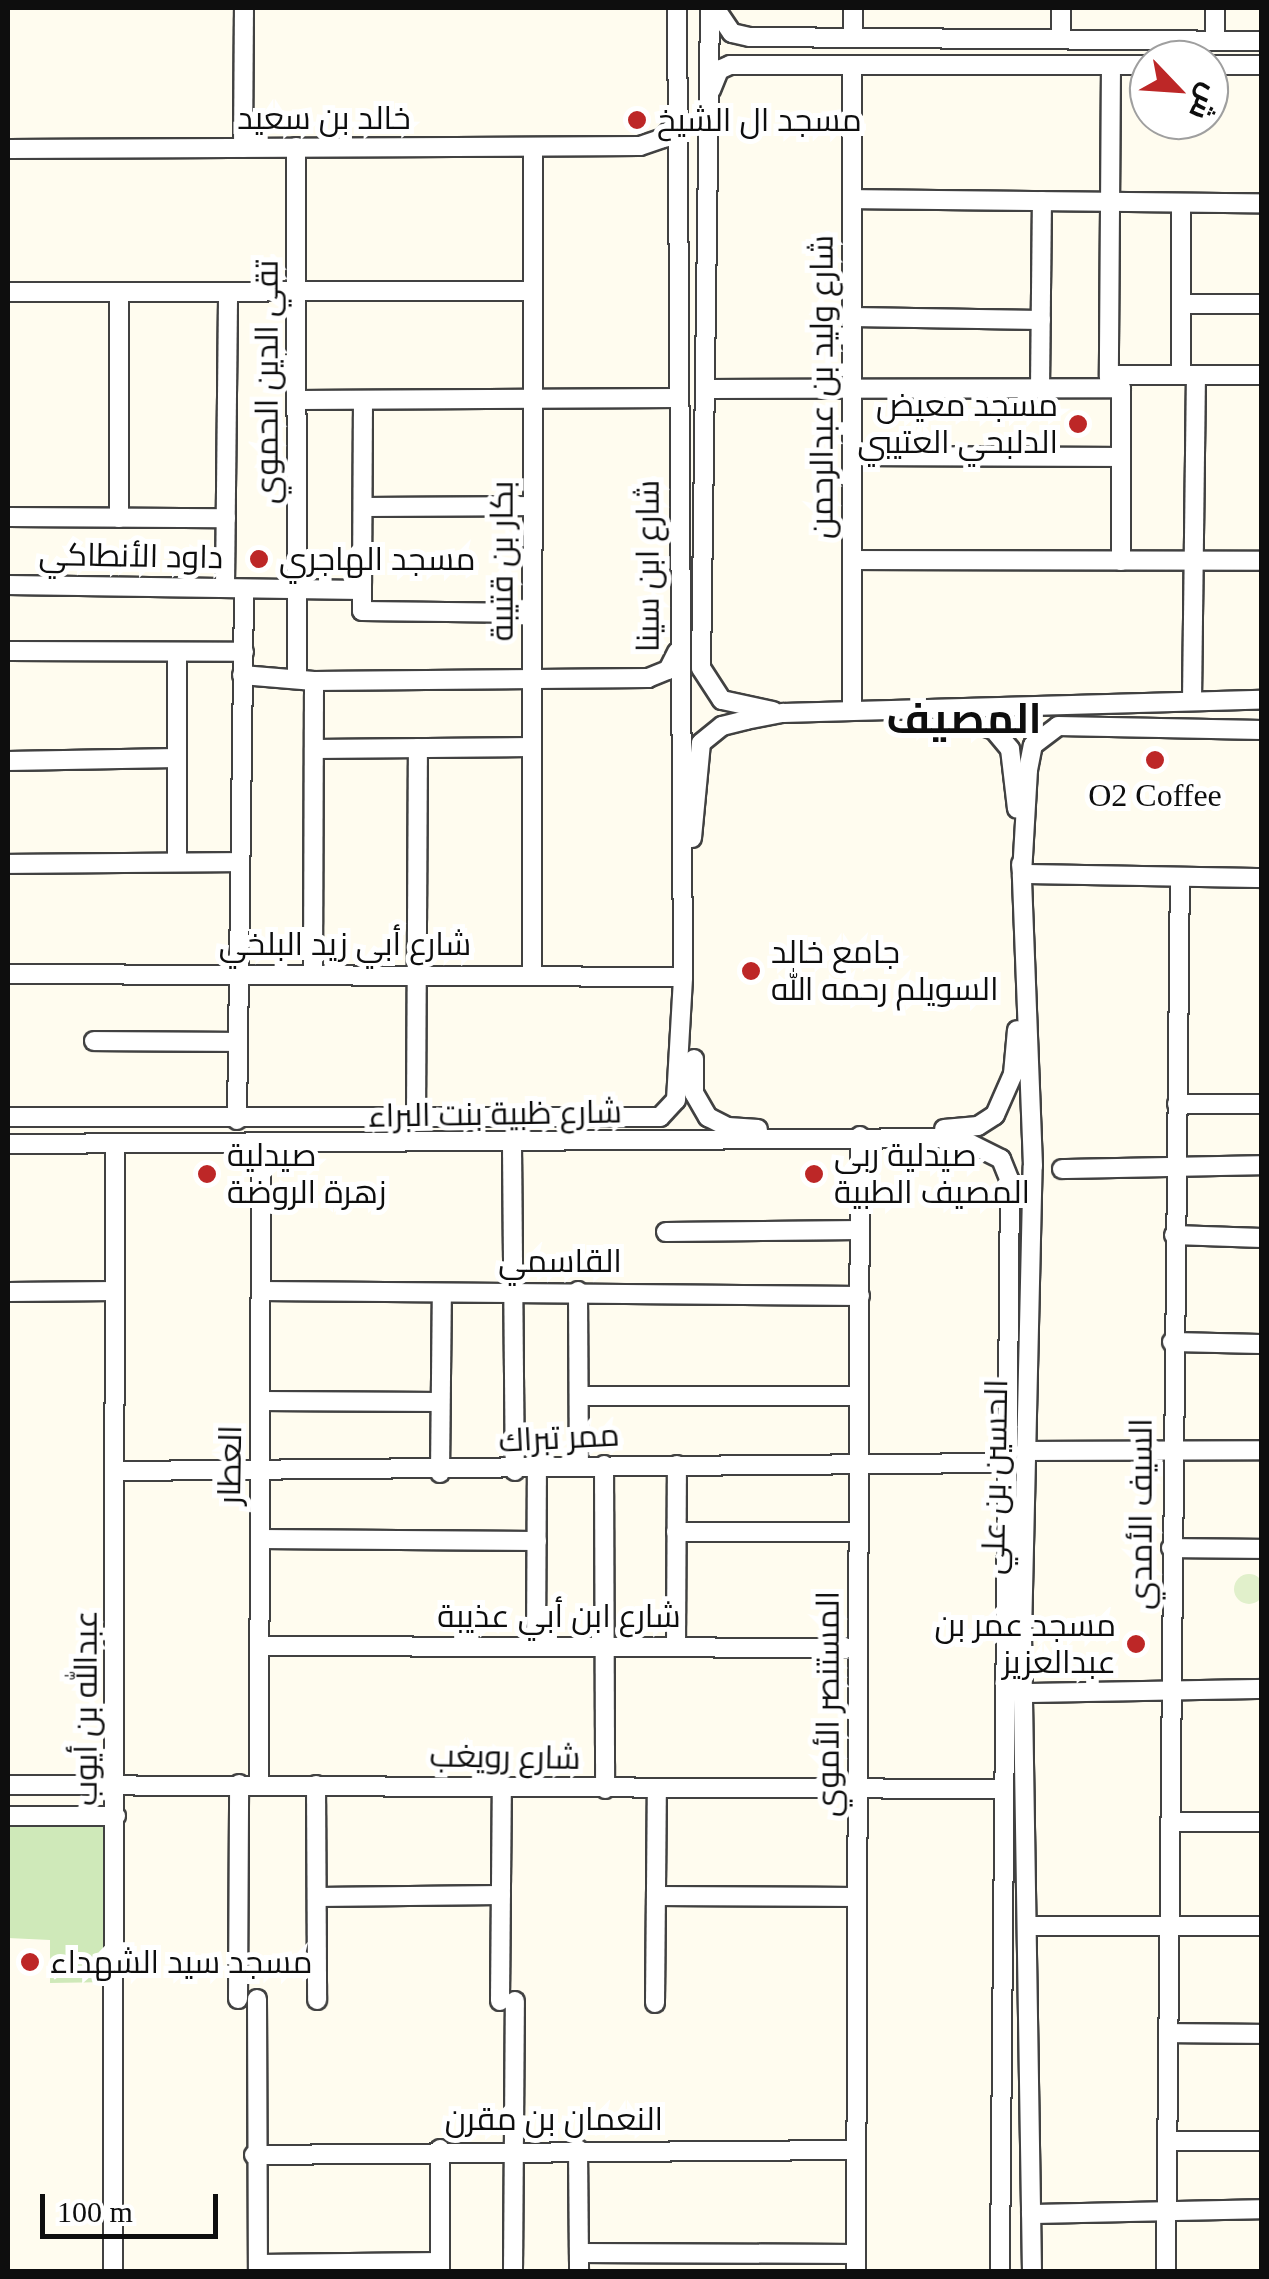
<!DOCTYPE html>
<html>
<head>
<meta charset="utf-8">
<style>
	body { margin:0 }
	#map { position:relative; width:1269px; height:2279px; overflow:hidden; background:#fffcef; font-family:"Times New Roman",Cairo,serif }
	div>[style] { position:absolute }
	.green>* { inset:0; background:#cfe9b9 }
	.pitch>* { inset:0; background:#e1f0cb }
	.round { border-radius:50% }
	.roads { filter:drop-shadow(2px 0 #414141) drop-shadow(-2px 0 #414141) drop-shadow(0 2px #414141) drop-shadow(0 -2px #414141) }
	.minor>* { height:18px; margin:-9px; padding:0 9px; transform-origin:9px; border-radius:9px; background:#fff }
	.dots>* { width:28px; height:28px; translate:-50% -50%; box-sizing:border-box; border:5px solid #fff; border-radius:50% }
	span { translate:-50% -50%; white-space:nowrap; text-align:center; line-height:1.15; -webkit-text-stroke:10px #fff; paint-order:stroke }
	.street-label { font-size:32px; color:#0e0e0e }
	.poi-label { font-size:32px; color:#0e0e0e }
	.left { translate:0 -50%; text-align:left }
	.right { translate:-100% -50%; text-align:right }
	.district-label { font-size:42px; color:#0e0e0e; font-weight:700 }
	.frame { position:absolute; inset:0; border:10px solid #0e0e0e; pointer-events:none }
	.north { position:absolute; left:1129px; top:40px; width:100px; height:100px; box-sizing:border-box; background:#fff; border:2px solid #9f9f9f; border-radius:50%; rotate:115deg; font-size:28px; font-weight:700; line-height:40px; text-align:center; color:#0e0e0e }
	.north::after { content:''; display:block; margin:auto; width:35px; height:45px; background:#bd2727; clip-path:polygon(50% 0,100% 100%,50% 72%,0 100%) }
	.scale { position:absolute; left:40px; top:2194px; width:178px; height:45px; box-sizing:border-box; border:5px solid #0e0e0e; border-top:0; padding-left:12px; font-size:30px; line-height:35px; white-space:nowrap; color:#0e0e0e; -webkit-text-stroke:8px #fff; paint-order:stroke }
</style>
</head>
<body>
<div id="map">
	<div class="green">
		<i style="clip-path:polygon(112px 1824px,112px 1982px,50px 1983px,50px 1940px,8px 1938px,8px 1825px)"></i>
	</div>
	<div class="pitch">
		<i class="round" style="left:1234px;top:1574px;width:30px;height:30px"></i>
	</div>
	<div class="roads">
		<div class="minor">
			<i style="left:710px;top:8px;width:660px;rotate:90.78deg"></i>
			<i style="left:701px;top:668px;width:38px;rotate:57deg"></i>
			<i style="left:722px;top:700px;width:52px;rotate:12.2deg"></i>
			<i style="left:715px;top:8px;width:30px;rotate:56deg"></i>
			<i style="left:732px;top:33px;width:18px;rotate:13deg"></i>
			<i style="left:750px;top:37px;width:512px;rotate:0.45deg"></i>
			<i style="left:853px;top:8px;width:30px;rotate:90deg"></i>
			<i style="left:1061px;top:8px;width:31px;rotate:90deg"></i>
			<i style="left:1215px;top:8px;width:33px;rotate:90deg"></i>
			<i style="left:852px;top:65px;width:645px;rotate:90deg"></i>
			<i style="left:1111px;top:65px;width:312px;rotate:90.4deg"></i>
			<i style="left:1109px;top:377px;width:16px;rotate:43deg"></i>
			<i style="left:1209px;top:65px;width:53px"></i>
			<i style="left:711px;top:90px;width:22px;rotate:-68deg"></i>
			<i style="left:719px;top:70px;width:12px;rotate:-24deg"></i>
			<i style="left:730px;top:65px;width:419px"></i>
			<i style="left:296px;top:147px;width:529px;rotate:89.89deg"></i>
			<i style="left:243px;top:148px;width:140px;rotate:-89.6deg"></i>
			<i style="left:8px;top:149px;width:632px;rotate:-0.27deg"></i>
			<i style="left:640px;top:146px;width:24px;rotate:-19deg"></i>
			<i style="left:663px;top:138px;width:21px;rotate:-47deg"></i>
			<i style="left:852px;top:199px;width:410px;rotate:0.6deg"></i>
			<i style="left:8px;top:292px;width:525px;rotate:-0.11deg"></i>
			<i style="left:1181px;top:304px;width:81px"></i>
			<i style="left:852px;top:317px;width:189px;rotate:0.9deg"></i>
			<i style="left:1109px;top:375px;width:153px"></i>
			<i style="left:1181px;top:375px;width:172px;rotate:-90deg"></i>
			<i style="left:1040px;top:388px;width:187px;rotate:-89.4deg"></i>
			<i style="left:706px;top:389px;width:415px;rotate:-0.1deg"></i>
			<i style="left:298px;top:400px;width:379px;rotate:-0.3deg"></i>
			<i style="left:852px;top:456px;width:269px;rotate:0.2deg"></i>
			<i style="left:363px;top:507px;width:169px;rotate:-0.3deg"></i>
			<i style="left:8px;top:517px;width:218px;rotate:0.3deg"></i>
			<i style="left:119px;top:518px;width:226px;rotate:-90deg"></i>
			<i style="left:852px;top:560px;width:410px;rotate:0.1deg"></i>
			<i style="left:1121px;top:561px;width:173px;rotate:-90deg"></i>
			<i style="left:8px;top:585px;width:354px;rotate:0.8deg"></i>
			<i style="left:362px;top:590px;width:21px;rotate:90deg"></i>
			<i style="left:362px;top:611px;width:170px;rotate:0.7deg"></i>
			<i style="left:225px;top:586px;width:294px;rotate:-89.4deg"></i>
			<i style="left:362px;top:590px;width:190px;rotate:-89.7deg"></i>
			<i style="left:8px;top:651px;width:236px;rotate:0.2deg"></i>
			<i style="left:242px;top:675px;width:72px;rotate:4.8deg"></i>
			<i style="left:314px;top:681px;width:334px;rotate:-0.5deg"></i>
			<i style="left:648px;top:678px;width:22px;rotate:-22deg"></i>
			<i style="left:668px;top:670px;width:20px;rotate:-63deg"></i>
			<i style="left:1192px;top:700px;width:325px;rotate:-89.3deg"></i>
			<i style="left:948px;top:714px;width:49px;rotate:19.2deg"></i>
			<i style="left:994px;top:730px;width:25px;rotate:50deg"></i>
			<i style="left:1010px;top:749px;width:60px;rotate:83.3deg"></i>
			<i style="left:314px;top:749px;width:217px;rotate:-0.5deg"></i>
			<i style="left:8px;top:761px;width:169px;rotate:-1deg"></i>
			<i style="left:692px;top:838px;width:95px;rotate:-84.6deg"></i>
			<i style="left:701px;top:743px;width:27px;rotate:-39deg"></i>
			<i style="left:722px;top:726px;width:25px;rotate:-14deg"></i>
			<i style="left:746px;top:720px;width:38px;rotate:-11deg"></i>
			<i style="left:783px;top:713px;width:479px;rotate:-1.6deg"></i>
			<i style="left:177px;top:862px;width:210px;rotate:-90deg"></i>
			<i style="left:8px;top:864px;width:232px;rotate:-0.5deg"></i>
			<i style="left:1021px;top:864px;width:10px;rotate:84deg"></i>
			<i style="left:1022px;top:874px;width:240px;rotate:1deg"></i>
			<i style="left:313px;top:972px;width:291px;rotate:-89.8deg"></i>
			<i style="left:8px;top:974px;width:675px;rotate:0.25deg"></i>
			<i style="left:532px;top:974px;width:827px;rotate:-89.93deg"></i>
			<i style="left:94px;top:1041px;width:144px;rotate:0.4deg"></i>
			<i style="left:694px;top:1059px;width:34px;rotate:90deg"></i>
			<i style="left:694px;top:1093px;width:28px;rotate:60deg"></i>
			<i style="left:708px;top:1117px;width:22px;rotate:27deg"></i>
			<i style="left:728px;top:1127px;width:30px;rotate:4deg"></i>
			<i style="left:1177px;top:1104px;width:85px"></i>
			<i style="left:8px;top:1117px;width:652px"></i>
			<i style="left:660px;top:1117px;width:23px;rotate:-47deg"></i>
			<i style="left:676px;top:1100px;width:123px;rotate:-86.7deg"></i>
			<i style="left:683px;top:977px;width:969px;rotate:-90.35deg"></i>
			<i style="left:416px;top:1118px;width:370px;rotate:-89.7deg"></i>
			<i style="left:237px;top:1120px;width:531px;rotate:-89.24deg"></i>
			<i style="left:944px;top:1129px;width:34px;rotate:-5deg"></i>
			<i style="left:978px;top:1126px;width:20px;rotate:-33deg"></i>
			<i style="left:995px;top:1115px;width:45px;rotate:-66.3deg"></i>
			<i style="left:1013px;top:1074px;width:44px;rotate:-84.8deg"></i>
			<i style="left:8px;top:1144px;width:951px;rotate:-0.36deg"></i>
			<i style="left:959px;top:1138px;width:47px;rotate:26.6deg"></i>
			<i style="left:1001px;top:1159px;width:24px;rotate:68deg"></i>
			<i style="left:1010px;top:1181px;width:1091px;rotate:90.53deg"></i>
			<i style="left:512px;top:1146px;width:325px;rotate:89.5deg"></i>
			<i style="left:1062px;top:1169px;width:200px;rotate:-1.1deg"></i>
			<i style="left:666px;top:1232px;width:194px;rotate:-0.6deg"></i>
			<i style="left:1174px;top:1235px;width:88px;rotate:2deg"></i>
			<i style="left:261px;top:1291px;width:599px;rotate:0.48deg"></i>
			<i style="left:578px;top:1291px;width:174px;rotate:89.7deg"></i>
			<i style="left:8px;top:1292px;width:107px;rotate:-0.5deg"></i>
			<i style="left:1172px;top:1342px;width:90px;rotate:1.3deg"></i>
			<i style="left:581px;top:1396px;width:277px"></i>
			<i style="left:261px;top:1401px;width:179px;rotate:0.3deg"></i>
			<i style="left:1025px;top:1451px;width:237px;rotate:-0.2deg"></i>
			<i style="left:604px;top:1465px;width:324px;rotate:89.8deg"></i>
			<i style="left:116px;top:1471px;width:888px;rotate:-0.52deg"></i>
			<i style="left:440px;top:1473px;width:180px;rotate:-89.4deg"></i>
			<i style="left:676px;top:1532px;width:183px"></i>
			<i style="left:260px;top:1539px;width:277px;rotate:0.4deg"></i>
			<i style="left:1171px;top:1548px;width:91px;rotate:0.6deg"></i>
			<i style="left:676px;top:1645px;width:180px;rotate:-89.7deg"></i>
			<i style="left:260px;top:1646px;width:598px;rotate:0.19deg"></i>
			<i style="left:536px;top:1647px;width:180px;rotate:-89.7deg"></i>
			<i style="left:1024px;top:1693px;width:238px;rotate:-1deg"></i>
			<i style="left:8px;top:1785px;width:994px;rotate:0.23deg"></i>
			<i style="left:259px;top:1785px;width:640px;rotate:-89.82deg"></i>
			<i style="left:316px;top:1785px;width:215px;rotate:89.7deg"></i>
			<i style="left:8px;top:1816px;width:108px"></i>
			<i style="left:1170px;top:1822px;width:92px"></i>
			<i style="left:656px;top:1896px;width:199px;rotate:0.3deg"></i>
			<i style="left:317px;top:1897px;width:184px;rotate:-0.6deg"></i>
			<i style="left:1029px;top:1926px;width:233px"></i>
			<i style="left:238px;top:1999px;width:215px;rotate:-89.7deg"></i>
			<i style="left:257px;top:1999px;width:273px;rotate:89.8deg"></i>
			<i style="left:500px;top:2001px;width:215px;rotate:-89.5deg"></i>
			<i style="left:655px;top:2003px;width:214px;rotate:-89.5deg"></i>
			<i style="left:1168px;top:2033px;width:94px;rotate:0.6deg"></i>
			<i style="left:1167px;top:2141px;width:95px"></i>
			<i style="left:440px;top:2149px;width:123px;rotate:90deg"></i>
			<i style="left:578px;top:2149px;width:123px;rotate:89.5deg"></i>
			<i style="left:254px;top:2155px;width:600px;rotate:-0.48deg"></i>
			<i style="left:1031px;top:2214px;width:231px;rotate:-1.2deg"></i>
			<i style="left:580px;top:2253px;width:276px;rotate:0.2deg"></i>
			<i style="left:258px;top:2264px;width:182px;rotate:-0.6deg"></i>
			<i style="left:113px;top:2272px;width:1127px;rotate:-89.9deg"></i>
			<i style="left:513px;top:2272px;width:271px;rotate:-89.6deg"></i>
			<i style="left:856px;top:2272px;width:1136px;rotate:-89.8deg"></i>
			<i style="left:1032px;top:2272px;width:637px;rotate:-90.9deg"></i>
			<i style="left:1022px;top:1635px;width:469px;rotate:-88.7deg"></i>
			<i style="left:1033px;top:1166px;width:292px;rotate:-92.2deg"></i>
			<i style="left:1022px;top:874px;width:104px;rotate:-86.7deg"></i>
			<i style="left:1028px;top:770px;width:25px;rotate:-79deg"></i>
			<i style="left:1033px;top:745px;width:31px;rotate:-37deg"></i>
			<i style="left:1058px;top:726px;width:204px;rotate:1.1deg"></i>
			<i style="left:1166px;top:2272px;width:1395px;rotate:-89.43deg"></i>
		</div>
	</div>
	<div class="dots">
		<i style="left:637px;top:120px;background:#bd2727"></i>
		<i style="left:1078px;top:424px;background:#bd2727"></i>
		<i style="left:259px;top:559px;background:#bd2727"></i>
		<i style="left:1155px;top:760px;background:#bd2727"></i>
		<i style="left:751px;top:971px;background:#bd2727"></i>
		<i style="left:207px;top:1174px;background:#bd2727"></i>
		<i style="left:814px;top:1174px;background:#bd2727"></i>
		<i style="left:1136px;top:1644px;background:#bd2727"></i>
		<i style="left:30px;top:1962px;background:#bd2727"></i>
	</div>
	<div class="street-label">
		<span style="left:324px;top:118px">خالد بن سعيد</span>
		<span style="left:267px;top:382px;rotate:-90deg">تقي الدين الحموي</span>
		<span style="left:822px;top:387px;rotate:-90deg">شارع وليد بن عبدالرحمن</span>
		<span style="left:131px;top:556px;rotate:1deg">داود الأنطاكي</span>
		<span style="left:502px;top:561px;rotate:-90deg">بكار بن قتيبة</span>
		<span style="left:648px;top:566px;rotate:-90deg">شارع ابن سينا</span>
		<span style="left:345px;top:944px">شارع أبي زيد البلخي</span>
		<span style="left:495px;top:1114px;rotate:-1deg">شارع ظبية بنت البراء</span>
		<span style="left:560px;top:1261px">القاسمي</span>
		<span style="left:559px;top:1438px;rotate:-3deg">ممر تبراك</span>
		<span style="left:230px;top:1465px;rotate:-89deg">العطار</span>
		<span style="left:995px;top:1477px;rotate:-89deg">الحسين بن علي</span>
		<span style="left:1141px;top:1514px;rotate:-90deg">السيف الأمدي</span>
		<span style="left:559px;top:1616px">شارع ابن أبي عذيبة</span>
		<span style="left:828px;top:1704px;rotate:-90deg">المستنصر الأموي</span>
		<span style="left:86px;top:1708px;rotate:-90deg">عبدالله بن أيوب</span>
		<span style="left:505px;top:1757px;rotate:1deg">شارع رويغب</span>
		<span style="left:554px;top:2119px">النعمان بن مقرن</span>
	</div>
	<div class="poi-label">
		<span class="left" style="left:657px;top:120px">مسجد ال الشيخ</span>
		<span class="right" style="left:1058px;top:424px">مسجد معيض<br>الدلبحي العتيبي</span>
		<span class="left" style="left:279px;top:559px">مسجد الهاجري</span>
		<span style="left:1155px;top:795px">O2 Coffee</span>
		<span class="left" style="left:771px;top:971px">جامع خالد<br>السويلم رحمه الله</span>
		<span class="left" style="left:227px;top:1174px">صيدلية<br>زهرة الروضة</span>
		<span class="left" style="left:834px;top:1174px">صيدلية ربى<br>المصيف الطبية</span>
		<span class="right" style="left:1116px;top:1644px">مسجد عمر بن<br>عبدالعزيز</span>
		<span class="left" style="left:50px;top:1962px">مسجد سيد الشهداء</span>
	</div>
	<div class="district-label">
		<span style="left:964px;top:719px">المصيف</span>
	</div>
	<div class="frame"></div>
	<div class="north">ش</div>
	<div class="scale">100 m</div>
</div>
</body>
</html>
